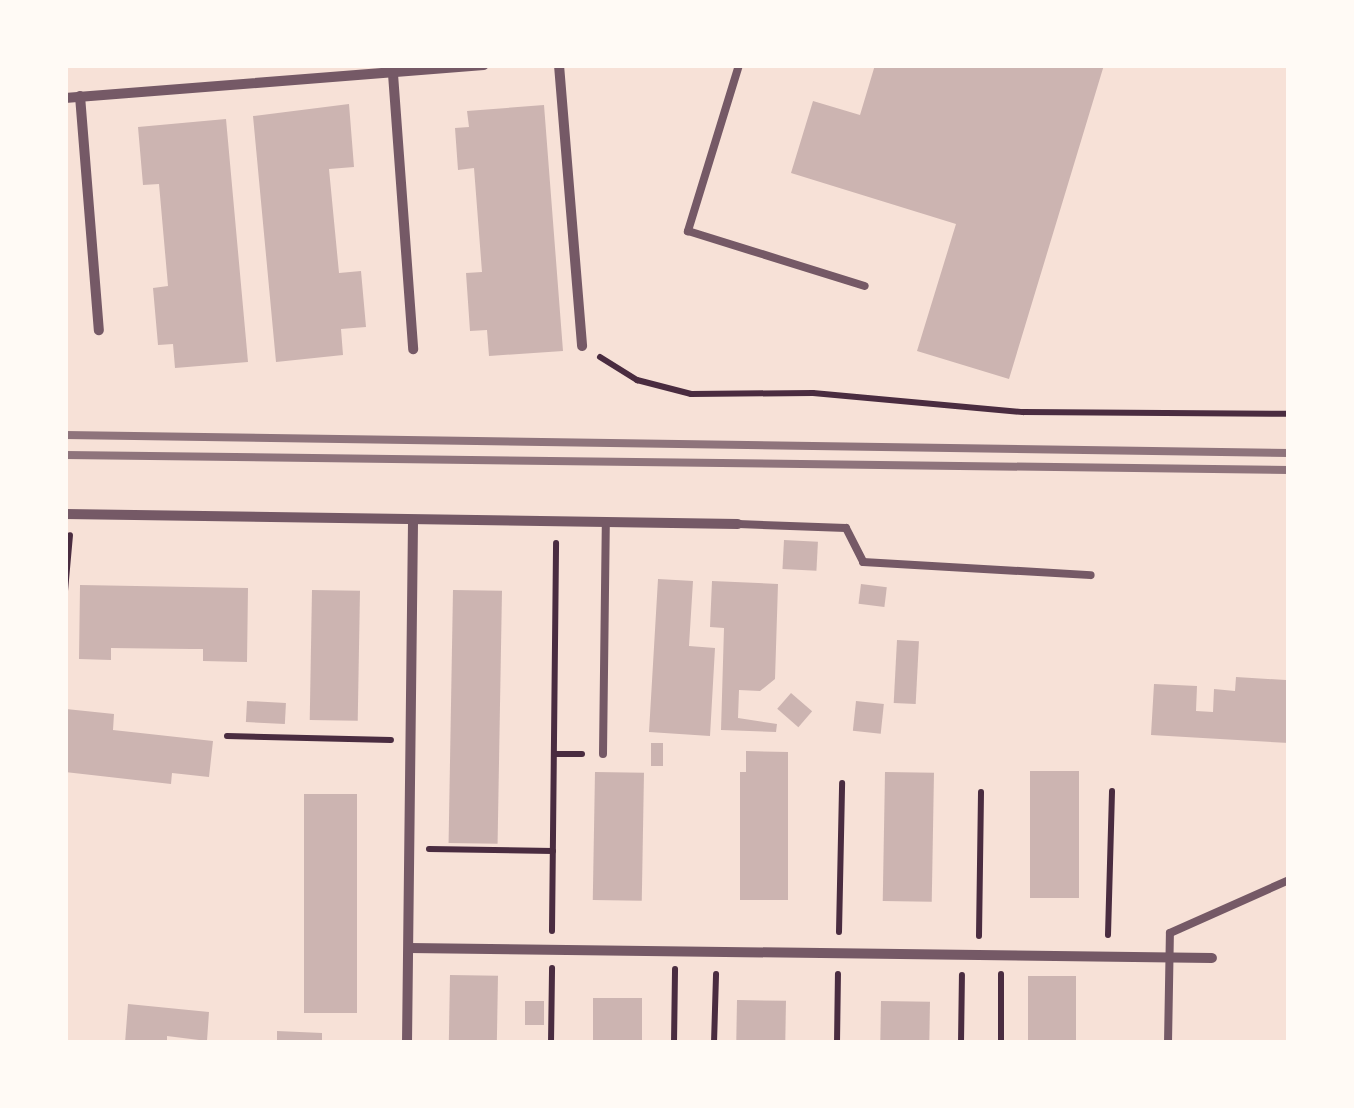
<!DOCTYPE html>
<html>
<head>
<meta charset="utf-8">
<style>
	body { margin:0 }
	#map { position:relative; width:1354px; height:1108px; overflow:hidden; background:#f7e1d7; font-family:"PT Sans Narrow",sans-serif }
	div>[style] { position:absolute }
	.building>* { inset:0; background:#ccb4b1; transform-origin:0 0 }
	.path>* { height:6px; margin:-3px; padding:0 3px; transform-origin:3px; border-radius:3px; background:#4a2c40 }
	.service>* { height:8px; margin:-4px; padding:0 4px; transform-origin:4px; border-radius:4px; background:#755966 }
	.minor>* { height:10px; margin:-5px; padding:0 5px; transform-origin:5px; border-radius:5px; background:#755966 }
	.rail>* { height:8px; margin:-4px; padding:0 4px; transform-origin:4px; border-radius:4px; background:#8f747c }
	span { translate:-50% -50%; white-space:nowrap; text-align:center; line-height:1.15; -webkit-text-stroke:9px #fffaf5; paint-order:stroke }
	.frame { position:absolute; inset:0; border:68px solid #fffaf5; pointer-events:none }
</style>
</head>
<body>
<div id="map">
	<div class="building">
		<i style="clip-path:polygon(875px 65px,1104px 65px,1009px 379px,917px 351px,956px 224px,791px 173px,813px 101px,860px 115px)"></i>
		<i style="clip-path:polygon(349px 104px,354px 167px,329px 169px,339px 273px,361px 271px,366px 327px,341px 329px,343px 355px,276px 362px,253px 116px)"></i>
		<i style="clip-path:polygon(544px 105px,563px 351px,489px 356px,487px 330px,470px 331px,466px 273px,482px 272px,474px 168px,458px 170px,455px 128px,469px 127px,467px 111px)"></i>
		<i style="clip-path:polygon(226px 119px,248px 362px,175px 368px,173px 344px,158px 345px,153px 288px,168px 286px,159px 184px,143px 185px,138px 127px)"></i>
		<i style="left:784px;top:540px;width:34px;height:29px;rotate:3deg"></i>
		<i style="clip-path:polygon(658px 579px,693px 581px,689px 646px,715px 648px,710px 736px,649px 732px)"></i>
		<i style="clip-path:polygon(712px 581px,778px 584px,775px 679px,760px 691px,739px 690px,738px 718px,777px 724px,776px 732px,721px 730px,724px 628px,710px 627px)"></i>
		<i style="left:861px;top:584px;width:26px;height:20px;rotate:7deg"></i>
		<i style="clip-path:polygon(80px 585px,248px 588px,247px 662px,203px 661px,203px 649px,191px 649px,111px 648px,111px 660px,79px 659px)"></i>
		<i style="left:312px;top:590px;width:48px;height:130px;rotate:1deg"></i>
		<i style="left:453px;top:590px;width:49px;height:253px;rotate:1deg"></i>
		<i style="left:897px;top:640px;width:22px;height:63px;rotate:3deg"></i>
		<i style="clip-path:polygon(1236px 677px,1286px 680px,1289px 743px,1151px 735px,1154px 684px,1197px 686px,1196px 711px,1213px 712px,1214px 689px,1235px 691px)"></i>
		<i style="left:791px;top:693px;width:28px;height:21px;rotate:41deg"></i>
		<i style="left:247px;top:701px;width:39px;height:21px;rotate:3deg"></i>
		<i style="left:856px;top:701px;width:28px;height:30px;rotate:6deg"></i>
		<i style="clip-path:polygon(66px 709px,114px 714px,113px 730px,213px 741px,209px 777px,172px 773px,171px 784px,65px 772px)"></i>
		<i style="left:651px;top:743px;width:12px;height:23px"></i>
		<i style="clip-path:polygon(746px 751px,788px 752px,788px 900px,740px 900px,740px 772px,746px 772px)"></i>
		<i style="left:1030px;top:771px;width:49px;height:127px"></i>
		<i style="left:595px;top:772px;width:49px;height:128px;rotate:1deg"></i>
		<i style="left:885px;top:772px;width:49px;height:129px;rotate:1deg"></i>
		<i style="left:304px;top:794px;width:53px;height:219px"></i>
		<i style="left:450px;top:975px;width:48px;height:68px;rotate:1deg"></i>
		<i style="left:1028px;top:976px;width:48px;height:67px"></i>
		<i style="left:593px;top:998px;width:49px;height:45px"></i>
		<i style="left:737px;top:1000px;width:49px;height:43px;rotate:1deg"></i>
		<i style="left:525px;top:1001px;width:19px;height:24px"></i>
		<i style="left:881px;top:1001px;width:49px;height:42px;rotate:1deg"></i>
		<i style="clip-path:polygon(128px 1004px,209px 1012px,207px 1041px,167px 1036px,167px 1043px,125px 1043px)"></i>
		<i style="clip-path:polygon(277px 1031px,322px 1033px,322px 1043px,277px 1043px)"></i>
	</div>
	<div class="path">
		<i style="left:600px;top:357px;width:44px;rotate:31.9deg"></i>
		<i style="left:637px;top:380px;width:56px;rotate:14.5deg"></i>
		<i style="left:691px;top:394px;width:122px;rotate:-0.5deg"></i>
		<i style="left:813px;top:393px;width:211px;rotate:5.2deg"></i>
		<i style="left:1023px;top:412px;width:266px;rotate:0.4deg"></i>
		<i style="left:65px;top:591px;width:56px;rotate:-84.9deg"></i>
		<i style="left:227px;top:736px;width:164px;rotate:1.4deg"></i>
		<i style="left:554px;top:754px;width:28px"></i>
		<i style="left:429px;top:849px;width:124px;rotate:0.9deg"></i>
		<i style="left:552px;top:931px;width:388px;rotate:-89.4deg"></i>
		<i style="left:839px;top:932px;width:149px;rotate:-88.8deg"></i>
		<i style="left:1108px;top:935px;width:144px;rotate:-88.4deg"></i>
		<i style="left:979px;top:936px;width:144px;rotate:-89.2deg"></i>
		<i style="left:551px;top:1043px;width:75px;rotate:-89.2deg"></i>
		<i style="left:674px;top:1043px;width:74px;rotate:-89.2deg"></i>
		<i style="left:714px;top:1043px;width:69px;rotate:-88.3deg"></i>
		<i style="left:837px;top:1043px;width:69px;rotate:-89.2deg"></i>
		<i style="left:961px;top:1043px;width:68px;rotate:-89.2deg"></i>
		<i style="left:1001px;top:1043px;width:69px;rotate:-90deg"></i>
	</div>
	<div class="service">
		<i style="left:739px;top:65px;width:174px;rotate:107.1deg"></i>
		<i style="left:688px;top:231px;width:185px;rotate:17.3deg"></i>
		<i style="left:738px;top:524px;width:108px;rotate:2.1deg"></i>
		<i style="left:846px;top:528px;width:38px;rotate:63deg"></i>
		<i style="left:863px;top:562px;width:228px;rotate:3.3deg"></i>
		<i style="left:603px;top:754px;width:232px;rotate:-89.3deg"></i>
		<i style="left:1168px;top:1043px;width:110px;rotate:-89deg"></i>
		<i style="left:1170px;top:933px;width:130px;rotate:-24deg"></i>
	</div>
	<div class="minor">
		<i style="left:559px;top:65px;width:282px;rotate:85.3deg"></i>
		<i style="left:393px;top:74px;width:276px;rotate:85.8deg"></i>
		<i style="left:80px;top:96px;width:235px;rotate:85.4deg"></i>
		<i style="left:65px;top:98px;width:420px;rotate:-4.5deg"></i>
		<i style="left:65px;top:514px;width:673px;rotate:0.85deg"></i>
		<i style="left:409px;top:948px;width:803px;rotate:0.71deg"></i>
		<i style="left:407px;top:1043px;width:523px;rotate:-89.34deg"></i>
	</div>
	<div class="rail">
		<i style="left:65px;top:435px;width:1224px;rotate:0.84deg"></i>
		<i style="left:65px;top:455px;width:1224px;rotate:0.7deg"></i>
	</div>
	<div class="frame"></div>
</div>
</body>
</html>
